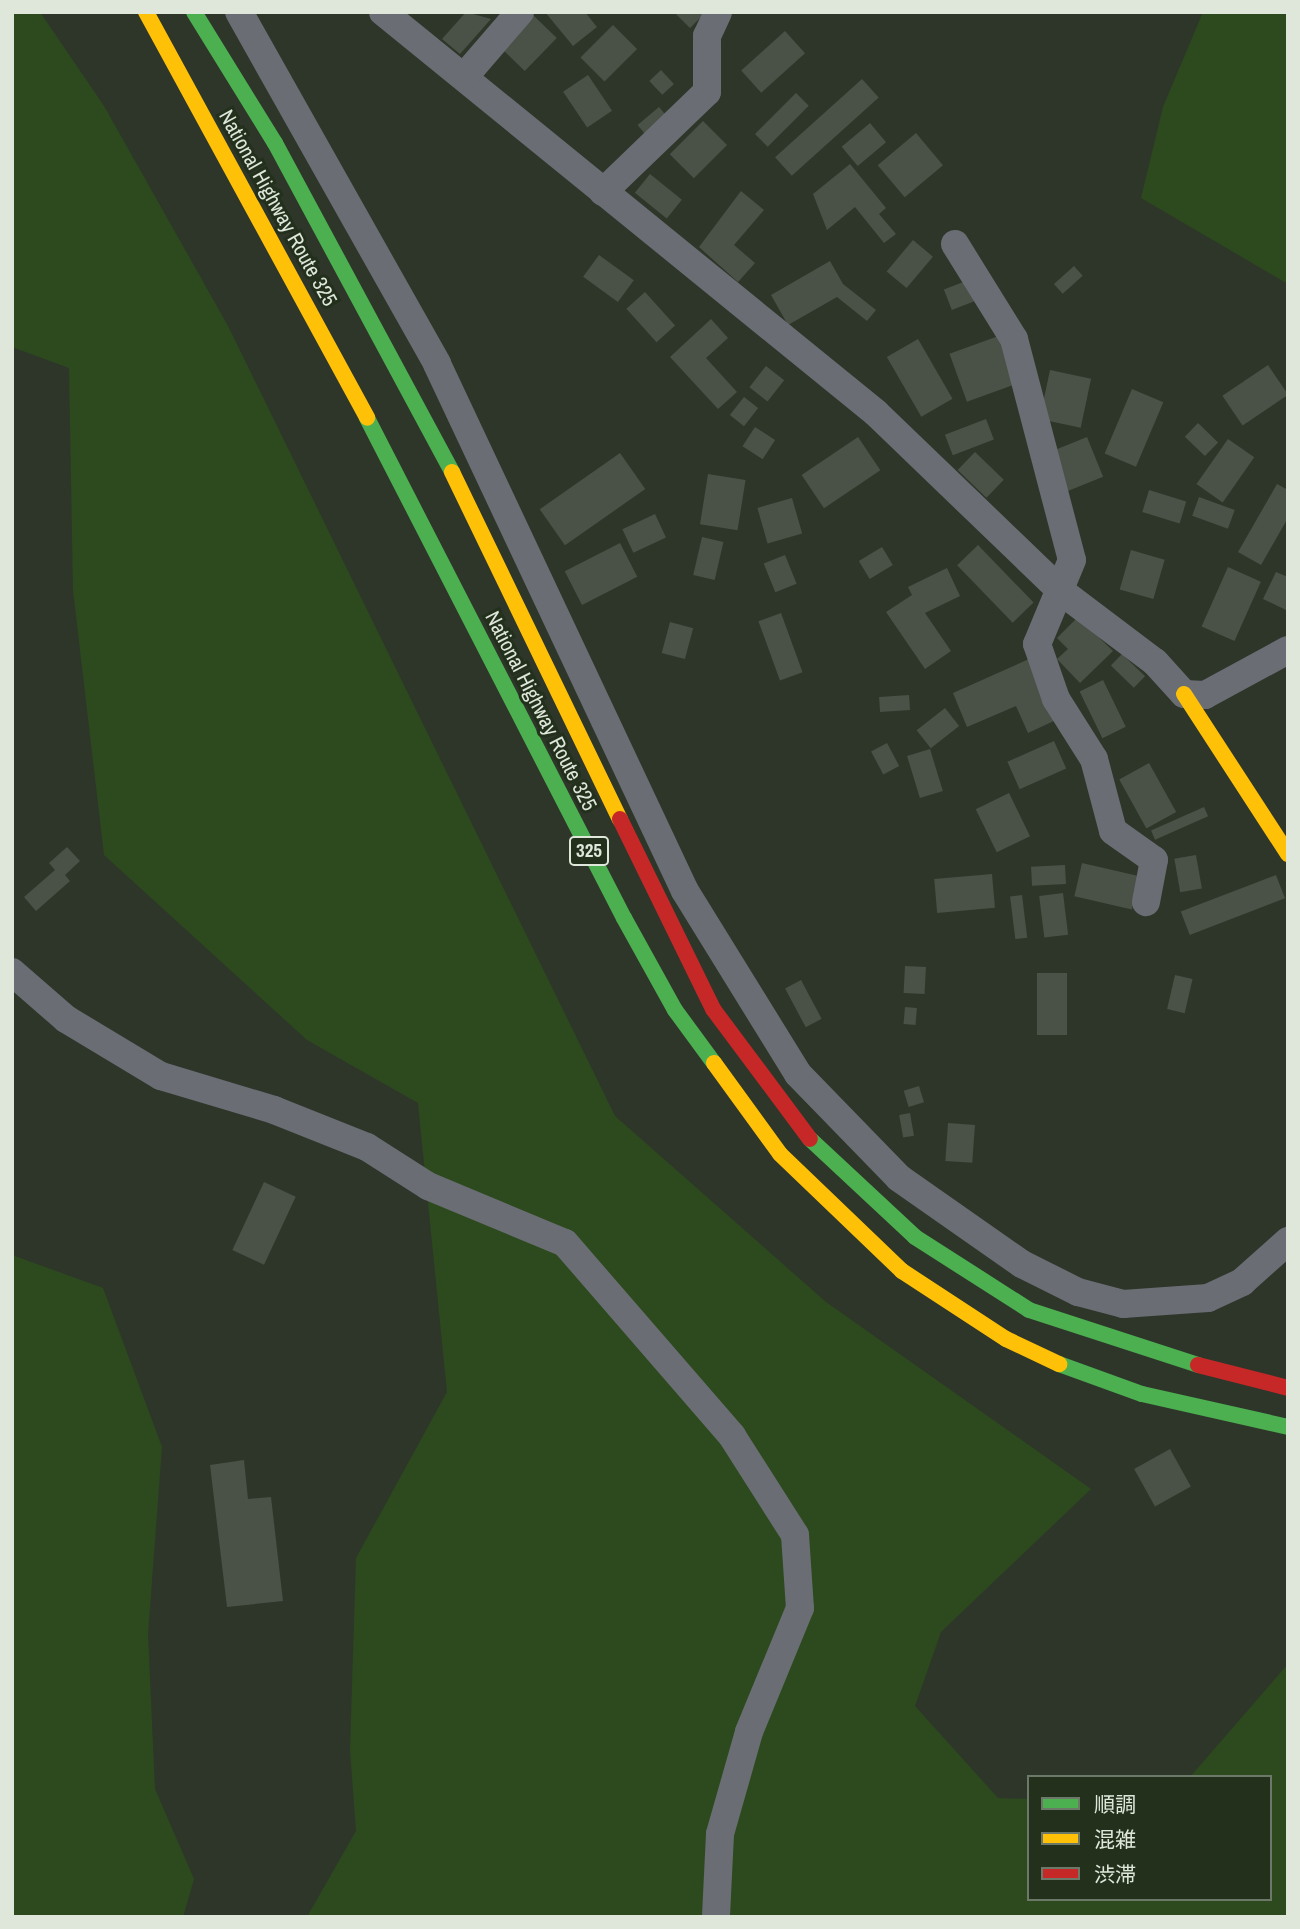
<!DOCTYPE html>
<html>
<head>
<meta charset="utf-8">
<style>
	body { margin:0 }
	#map { position:relative; width:1300px; height:1929px; overflow:hidden; background:#2e362a; font-family:"Archivo Narrow","Noto Sans JP",sans-serif }
	div>[style] { position:absolute }
	.green>* { inset:0; background:#2c4a1e }
	.building>* { inset:0; background:#4a5147; transform-origin:0 0 }
	.street>* { height:28px; margin:-14px; padding:0 14px; transform-origin:14px; border-radius:14px; background:#6a6d73 }
	.fast>* { height:16px; margin:-8px; padding:0 8px; transform-origin:8px; border-radius:8px; background:#4caf50 }
	.slow>* { height:16px; margin:-8px; padding:0 8px; transform-origin:8px; border-radius:8px; background:#ffc107 }
	.jam>* { height:16px; margin:-8px; padding:0 8px; transform-origin:8px; border-radius:8px; background:#c62828 }
	span { translate:-50% -50%; white-space:nowrap; text-align:center; line-height:1.15; -webkit-text-stroke:6px #22301c; paint-order:stroke }
	.shield-label span { padding:2px 5px; background:#22301c; border:2px solid; border-radius:5px; -webkit-text-stroke-width:0 }
	.shield-label { font-size:19px; color:#dee7da; font-weight:700 }
	.street-label { font-size:21px; color:#dee7da }
	.frame { position:absolute; inset:0; border:14px solid #dee7da; pointer-events:none }
	.legend { position:absolute; left:1027px; top:1775px; width:245px; height:126px; box-sizing:border-box; background:#22301c; border:2px solid #6d7968; margin:0; padding:9px 12px; list-style:none; font-size:21px; color:#dee7da }
	.legend li { display:flex; align-items:center; gap:14px; height:35px }
	.legend b { width:35px; border:2px solid #6d7968 }
</style>
</head>
<body>
<div id="map">
	<div class="green">
		<i style="clip-path:polygon(12px 12px,40px 12px,104px 106px,228px 326px,615px 1116px,826px 1302px,1091px 1489px,941px 1632px,915px 1706px,998px 1798px,1029px 1799px,1029px 1899px,1270px 1899px,1270px 1777px,1190px 1777px,1288px 1664px,1288px 1917px,307px 1917px,356px 1831px,350px 1750px,356px 1558px,447px 1392px,418px 1103px,307px 1040px,104px 855px,73px 590px,69px 368px,12px 347px)"></i>
		<i style="clip-path:polygon(1203px 12px,1288px 12px,1288px 284px,1141px 198px,1163px 107px)"></i>
		<i style="clip-path:polygon(12px 1255px,103px 1288px,162px 1447px,148px 1634px,155px 1789px,194px 1879px,183px 1917px,12px 1917px)"></i>
	</div>
	<div class="building">
		<i style="clip-path:polygon(466px 12px,491px 19px,460px 54px,442px 39px)"></i>
		<i style="clip-path:polygon(545px 12px,585px 12px,597px 27px,573px 46px)"></i>
		<i style="clip-path:polygon(674px 12px,706px 12px,690px 28px)"></i>
		<i style="left:533px;top:15px;width:33px;height:46px;rotate:44deg"></i>
		<i style="left:613px;top:25px;width:34px;height:46px;rotate:45deg"></i>
		<i style="left:785px;top:31px;width:30px;height:59px;rotate:48deg"></i>
		<i style="left:661px;top:70px;width:19px;height:16px;rotate:47deg"></i>
		<i style="left:588px;top:75px;width:43px;height:30px;rotate:56deg"></i>
		<i style="left:862px;top:79px;width:25px;height:117px;rotate:48deg"></i>
		<i style="left:796px;top:93px;width:18px;height:58px;rotate:45deg"></i>
		<i style="left:659px;top:107px;width:17px;height:28px;rotate:50deg"></i>
		<i style="left:703px;top:121px;width:34px;height:47px;rotate:45deg"></i>
		<i style="left:870px;top:123px;width:25px;height:37px;rotate:50deg"></i>
		<i style="left:916px;top:133px;width:42px;height:50px;rotate:50deg"></i>
		<i style="clip-path:polygon(850px 164px,886px 208px,879px 214px,896px 234px,884px 243px,855px 207px,827px 230px,813px 194px)"></i>
		<i style="left:650px;top:174px;width:41px;height:24px;rotate:39deg"></i>
		<i style="clip-path:polygon(741px 191px,764px 210px,734px 245px,755px 263px,738px 282px,699px 247px)"></i>
		<i style="left:913px;top:240px;width:26px;height:41px;rotate:40deg"></i>
		<i style="left:599px;top:255px;width:43px;height:27px;rotate:36deg"></i>
		<i style="clip-path:polygon(830px 261px,843px 284px,876px 310px,867px 321px,837px 297px,788px 325px,771px 295px)"></i>
		<i style="left:1074px;top:266px;width:13px;height:27px;rotate:48deg"></i>
		<i style="left:971px;top:279px;width:22px;height:29px;rotate:69deg"></i>
		<i style="left:645px;top:292px;width:45px;height:25px;rotate:48deg"></i>
		<i style="clip-path:polygon(711px 319px,728px 338px,706px 358px,737px 392px,718px 409px,670px 357px)"></i>
		<i style="left:1004px;top:334px;width:51px;height:58px;rotate:70deg"></i>
		<i style="left:918px;top:339px;width:69px;height:36px;rotate:60deg"></i>
		<i style="left:1268px;top:365px;width:36px;height:55px;rotate:56deg"></i>
		<i style="left:766px;top:366px;width:23px;height:27px;rotate:38deg"></i>
		<i style="left:1050px;top:370px;width:42px;height:50px;rotate:12deg"></i>
		<i style="left:1132px;top:389px;width:34px;height:70px;rotate:23deg"></i>
		<i style="left:744px;top:397px;width:18px;height:23px;rotate:38deg"></i>
		<i style="left:986px;top:419px;width:22px;height:44px;rotate:69deg"></i>
		<i style="left:1198px;top:423px;width:28px;height:19px;rotate:44deg"></i>
		<i style="left:755px;top:427px;width:24px;height:23px;rotate:33deg"></i>
		<i style="left:858px;top:437px;width:40px;height:68px;rotate:56deg"></i>
		<i style="left:1087px;top:437px;width:43px;height:40px;rotate:68deg"></i>
		<i style="left:1228px;top:439px;width:32px;height:55px;rotate:35deg"></i>
		<i style="left:975px;top:452px;width:40px;height:25px;rotate:44deg"></i>
		<i style="left:620px;top:453px;width:44px;height:98px;rotate:55deg"></i>
		<i style="left:708px;top:474px;width:38px;height:51px;rotate:9deg"></i>
		<i style="clip-path:polygon(1277px 484px,1288px 490px,1288px 518px,1261px 565px,1238px 552px)"></i>
		<i style="left:1149px;top:490px;width:39px;height:23px;rotate:17deg"></i>
		<i style="left:1199px;top:497px;width:38px;height:20px;rotate:20deg"></i>
		<i style="left:792px;top:498px;width:37px;height:36px;rotate:74deg"></i>
		<i style="left:655px;top:514px;width:26px;height:36px;rotate:65deg"></i>
		<i style="left:702px;top:537px;width:22px;height:39px;rotate:13deg"></i>
		<i style="left:620px;top:543px;width:38px;height:62px;rotate:63deg"></i>
		<i style="left:978px;top:545px;width:80px;height:29px;rotate:46deg"></i>
		<i style="left:882px;top:547px;width:21px;height:27px;rotate:59deg"></i>
		<i style="left:1131px;top:550px;width:35px;height:41px;rotate:16deg"></i>
		<i style="left:785px;top:555px;width:31px;height:23px;rotate:68deg"></i>
		<i style="left:1228px;top:567px;width:36px;height:65px;rotate:24deg"></i>
		<i style="clip-path:polygon(947px 568px,960px 596px,925px 613px,951px 651px,925px 669px,886px 612px,912px 595px,908px 587px)"></i>
		<i style="clip-path:polygon(1276px 572px,1288px 577px,1288px 611px,1263px 599px)"></i>
		<i style="left:781px;top:613px;width:63px;height:24px;rotate:70deg"></i>
		<i style="clip-path:polygon(1078px 617px,1113px 651px,1080px 683px,1057px 659px,1068px 649px,1057px 638px)"></i>
		<i style="left:670px;top:622px;width:24px;height:32px;rotate:15deg"></i>
		<i style="left:1122px;top:654px;width:32px;height:16px;rotate:44deg"></i>
		<i style="clip-path:polygon(1029px 659px,1056px 720px,1028px 733px,1016px 706px,967px 727px,953px 693px)"></i>
		<i style="left:1103px;top:680px;width:52px;height:26px;rotate:64deg"></i>
		<i style="left:909px;top:695px;width:15px;height:30px;rotate:86deg"></i>
		<i style="left:945px;top:708px;width:23px;height:36px;rotate:52deg"></i>
		<i style="left:1054px;top:741px;width:30px;height:51px;rotate:66deg"></i>
		<i style="left:887px;top:743px;width:26px;height:18px;rotate:62deg"></i>
		<i style="left:930px;top:749px;width:44px;height:24px;rotate:73deg"></i>
		<i style="left:1149px;top:763px;width:56px;height:34px;rotate:61deg"></i>
		<i style="left:1009px;top:793px;width:48px;height:37px;rotate:64deg"></i>
		<i style="left:1204px;top:807px;width:10px;height:58px;rotate:66deg"></i>
		<i style="clip-path:polygon(67px 847px,80px 861px,65px 875px,70px 881px,36px 911px,24px 897px,55px 870px,49px 863px)"></i>
		<i style="left:1196px;top:855px;width:34px;height:22px;rotate:80deg"></i>
		<i style="left:1082px;top:863px;width:59px;height:34px;rotate:13deg"></i>
		<i style="left:1065px;top:865px;width:19px;height:34px;rotate:87deg"></i>
		<i style="left:992px;top:874px;width:34px;height:58px;rotate:85deg"></i>
		<i style="left:1276px;top:875px;width:25px;height:102px;rotate:69deg"></i>
		<i style="left:1063px;top:893px;width:42px;height:24px;rotate:83deg"></i>
		<i style="left:1022px;top:895px;width:43px;height:12px;rotate:83deg"></i>
		<i style="left:905px;top:966px;width:21px;height:27px;rotate:3deg"></i>
		<i style="left:1037px;top:973px;width:30px;height:62px"></i>
		<i style="left:1175px;top:975px;width:18px;height:35px;rotate:13deg"></i>
		<i style="left:801px;top:980px;width:44px;height:18px;rotate:62deg"></i>
		<i style="left:905px;top:1007px;width:12px;height:17px;rotate:5deg"></i>
		<i style="left:919px;top:1086px;width:17px;height:16px;rotate:73deg"></i>
		<i style="left:910px;top:1113px;width:23px;height:11px;rotate:80deg"></i>
		<i style="left:948px;top:1123px;width:27px;height:38px;rotate:4deg"></i>
		<i style="left:264px;top:1182px;width:35px;height:75px;rotate:25deg"></i>
		<i style="left:1170px;top:1449px;width:43px;height:41px;rotate:61deg"></i>
		<i style="clip-path:polygon(244px 1460px,248px 1499px,271px 1497px,283px 1601px,227px 1607px,210px 1465px)"></i>
	</div>
	<div class="street">
		<i style="left:239px;top:12px;width:404px;rotate:60.6deg"></i>
		<i style="left:437px;top:364px;width:582px;rotate:64.8deg"></i>
		<i style="left:685px;top:891px;width:215px;rotate:58.3deg"></i>
		<i style="left:798px;top:1074px;width:145px;rotate:45.8deg"></i>
		<i style="left:899px;top:1178px;width:150px;rotate:35deg"></i>
		<i style="left:1022px;top:1264px;width:63px;rotate:26.6deg"></i>
		<i style="left:1078px;top:1292px;width:47px;rotate:14.9deg"></i>
		<i style="left:1123px;top:1304px;width:85px;rotate:-4deg"></i>
		<i style="left:1208px;top:1298px;width:38px;rotate:-25deg"></i>
		<i style="left:1242px;top:1282px;width:62px;rotate:-41.7deg"></i>
		<i style="left:383px;top:12px;width:635px;rotate:39.12deg"></i>
		<i style="left:876px;top:413px;width:258px;rotate:43.9deg"></i>
		<i style="left:1062px;top:592px;width:116px;rotate:37deg"></i>
		<i style="left:1155px;top:662px;width:43px;rotate:47.8deg"></i>
		<i style="left:1184px;top:694px;width:21px;rotate:3deg"></i>
		<i style="left:1205px;top:695px;width:94px;rotate:-28.5deg"></i>
		<i style="left:464px;top:77px;width:86px;rotate:-49.3deg"></i>
		<i style="left:603px;top:192px;width:144px;rotate:-43.9deg"></i>
		<i style="left:707px;top:92px;width:56px;rotate:-90deg"></i>
		<i style="left:707px;top:36px;width:26px;rotate:-65deg"></i>
		<i style="left:955px;top:244px;width:112px;rotate:58.2deg"></i>
		<i style="left:1014px;top:339px;width:228px;rotate:75.3deg"></i>
		<i style="left:1072px;top:560px;width:91px;rotate:112.6deg"></i>
		<i style="left:1037px;top:644px;width:58px;rotate:70.9deg"></i>
		<i style="left:1056px;top:699px;width:71px;rotate:57.7deg"></i>
		<i style="left:1094px;top:759px;width:74px;rotate:75.2deg"></i>
		<i style="left:1113px;top:831px;width:50px;rotate:35.3deg"></i>
		<i style="left:1154px;top:860px;width:43px;rotate:100.8deg"></i>
		<i style="left:12px;top:972px;width:72px;rotate:41deg"></i>
		<i style="left:66px;top:1019px;width:111px;rotate:31deg"></i>
		<i style="left:161px;top:1076px;width:118px;rotate:16.7deg"></i>
		<i style="left:274px;top:1110px;width:100px;rotate:21.7deg"></i>
		<i style="left:367px;top:1147px;width:72px;rotate:32.6deg"></i>
		<i style="left:428px;top:1186px;width:148px;rotate:22.6deg"></i>
		<i style="left:565px;top:1243px;width:255px;rotate:49.1deg"></i>
		<i style="left:732px;top:1436px;width:117px;rotate:57.5deg"></i>
		<i style="left:795px;top:1535px;width:73px;rotate:86.1deg"></i>
		<i style="left:800px;top:1608px;width:134px;rotate:112.4deg"></i>
		<i style="left:749px;top:1732px;width:106px;rotate:105.9deg"></i>
		<i style="left:720px;top:1834px;width:83px;rotate:92.8deg"></i>
	</div>
	<div class="fast">
		<i style="left:194px;top:12px;width:154px;rotate:58.3deg"></i>
		<i style="left:275px;top:143px;width:374px;rotate:61.7deg"></i>
		<i style="left:367px;top:418px;width:562px;rotate:62.8deg"></i>
		<i style="left:624px;top:918px;width:105px;rotate:61deg"></i>
		<i style="left:675px;top:1010px;width:66px;rotate:53.7deg"></i>
		<i style="left:810px;top:1139px;width:144px;rotate:43deg"></i>
		<i style="left:915px;top:1237px;width:135px;rotate:32.6deg"></i>
		<i style="left:1029px;top:1310px;width:178px;rotate:18deg"></i>
		<i style="left:1059px;top:1364px;width:88px;rotate:19.9deg"></i>
		<i style="left:1142px;top:1394px;width:150px;rotate:12.7deg"></i>
	</div>
	<div class="slow">
		<i style="left:146px;top:12px;width:462px;rotate:61.4deg"></i>
		<i style="left:452px;top:472px;width:386px;rotate:64.2deg"></i>
		<i style="left:1184px;top:694px;width:191px;rotate:57deg"></i>
		<i style="left:714px;top:1063px;width:112px;rotate:54deg"></i>
		<i style="left:780px;top:1154px;width:169px;rotate:43.8deg"></i>
		<i style="left:902px;top:1271px;width:124px;rotate:33.2deg"></i>
		<i style="left:1006px;top:1339px;width:59px;rotate:25.3deg"></i>
	</div>
	<div class="jam">
		<i style="left:620px;top:819px;width:212px;rotate:63.9deg"></i>
		<i style="left:713px;top:1009px;width:162px;rotate:53.3deg"></i>
		<i style="left:1198px;top:1365px;width:93px;rotate:14.3deg"></i>
	</div>
	<div class="shield-label">
		<span style="left:589px;top:851px">325</span>
	</div>
	<div class="street-label">
		<span style="left:278px;top:208px;rotate:61deg">National Highway Route 325</span>
		<span style="left:541px;top:711px;rotate:63deg">National Highway Route 325</span>
	</div>
	<div class="frame"></div>
	<ul class="legend">
	<li><b style="height:9px;background:#4caf50"></b>順調</li>
	<li><b style="height:9px;background:#ffc107"></b>混雑</li>
	<li><b style="height:9px;background:#c62828"></b>渋滞</li>
	</ul>
</div>
</body>
</html>
